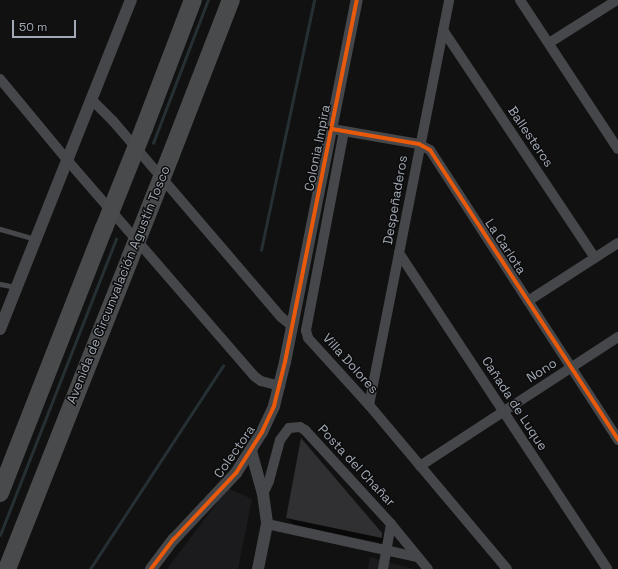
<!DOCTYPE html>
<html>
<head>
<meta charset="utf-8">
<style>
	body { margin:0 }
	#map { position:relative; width:618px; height:569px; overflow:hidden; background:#111; font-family:"Space Grotesk",sans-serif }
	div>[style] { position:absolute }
	.built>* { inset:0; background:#1b1b1d }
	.shadow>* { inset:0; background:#0007 }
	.stream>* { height:2.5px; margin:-1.25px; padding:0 1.25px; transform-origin:1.25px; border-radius:1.25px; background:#263034 }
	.building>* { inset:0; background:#303032 }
	.service>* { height:5px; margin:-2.5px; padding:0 2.5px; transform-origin:2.5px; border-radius:2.5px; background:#45474a }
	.minor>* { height:10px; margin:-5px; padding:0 5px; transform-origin:5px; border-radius:5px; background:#45474a }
	.tertiary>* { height:12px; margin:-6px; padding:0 6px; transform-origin:6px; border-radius:6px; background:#45474a }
	.motorway>* { height:18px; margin:-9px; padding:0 9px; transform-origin:9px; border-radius:9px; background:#484a4c }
	.motorway-bridge>* { height:18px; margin:-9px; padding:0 9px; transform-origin:9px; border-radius:9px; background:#484a4c }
	.cycleway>* { height:4px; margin:-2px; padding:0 2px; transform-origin:2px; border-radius:2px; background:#e8590c }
	span { translate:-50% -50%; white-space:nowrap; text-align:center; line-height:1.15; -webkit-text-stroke:3px #0c0c0d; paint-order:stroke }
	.street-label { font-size:13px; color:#a1a9b4 }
	.scale { position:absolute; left:12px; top:20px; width:64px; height:18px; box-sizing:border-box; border:2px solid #a1a9b4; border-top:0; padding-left:5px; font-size:12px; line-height:14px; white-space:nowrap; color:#a1a9b4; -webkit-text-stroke:3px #0c0c0d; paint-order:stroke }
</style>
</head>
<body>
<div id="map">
	<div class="built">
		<i style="clip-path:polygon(228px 488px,252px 499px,238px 569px,167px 569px)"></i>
		<i style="clip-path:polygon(370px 557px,413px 569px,368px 569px)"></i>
	</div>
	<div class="shadow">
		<i style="clip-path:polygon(307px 446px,388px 541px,388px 544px,294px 525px,287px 518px)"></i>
	</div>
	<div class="stream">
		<i style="left:153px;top:143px;width:153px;rotate:-69deg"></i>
		<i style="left:261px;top:250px;width:256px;rotate:-78deg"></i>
		<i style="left:0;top:535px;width:318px;rotate:-68.6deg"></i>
		<i style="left:90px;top:569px;width:243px;rotate:-56.8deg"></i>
	</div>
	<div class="building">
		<i style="clip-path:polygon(301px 438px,382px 533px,382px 538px,286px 518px)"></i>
	</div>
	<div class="service">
		<i style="left:0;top:229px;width:37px;rotate:16deg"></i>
		<i style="left:0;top:284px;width:16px;rotate:11deg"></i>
	</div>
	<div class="minor">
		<i style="left:520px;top:0;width:178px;rotate:56.7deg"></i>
		<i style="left:443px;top:30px;width:274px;rotate:56.3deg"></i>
		<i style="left:549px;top:43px;width:80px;rotate:-32.3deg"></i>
		<i style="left:0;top:79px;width:107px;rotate:50.3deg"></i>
		<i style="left:68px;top:161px;width:284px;rotate:49.1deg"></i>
		<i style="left:254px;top:376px;width:9px;rotate:36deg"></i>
		<i style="left:261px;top:381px;width:20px;rotate:15deg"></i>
		<i style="left:92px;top:100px;width:30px;rotate:45deg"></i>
		<i style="left:113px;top:121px;width:258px;rotate:49.4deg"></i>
		<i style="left:281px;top:317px;width:14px;rotate:39deg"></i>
		<i style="left:338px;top:130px;width:82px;rotate:9.8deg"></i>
		<i style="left:419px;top:144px;width:13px;rotate:29deg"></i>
		<i style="left:430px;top:150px;width:346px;rotate:57deg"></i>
		<i style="left:344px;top:131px;width:203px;rotate:100.8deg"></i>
		<i style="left:306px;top:330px;width:8px;rotate:76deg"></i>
		<i style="left:308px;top:338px;width:91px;rotate:47.7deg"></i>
		<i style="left:369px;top:405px;width:214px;rotate:49.9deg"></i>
		<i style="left:399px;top:253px;width:378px;rotate:56.6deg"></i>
		<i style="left:528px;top:301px;width:107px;rotate:-32.8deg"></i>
		<i style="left:369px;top:405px;width:413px;rotate:-78.8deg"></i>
		<i style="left:420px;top:466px;width:236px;rotate:-33.1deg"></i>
		<i style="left:263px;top:494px;width:14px;rotate:-65deg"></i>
		<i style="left:269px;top:481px;width:42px;rotate:-75deg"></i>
		<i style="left:280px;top:440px;width:15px;rotate:-53deg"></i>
		<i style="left:289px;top:428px;width:11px;rotate:-5deg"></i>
		<i style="left:300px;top:427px;width:6px;rotate:31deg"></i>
		<i style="left:305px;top:430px;width:127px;rotate:47.5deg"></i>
		<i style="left:391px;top:524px;width:58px;rotate:50.6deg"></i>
		<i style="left:267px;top:524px;width:154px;rotate:12.4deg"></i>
		<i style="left:383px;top:569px;width:46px;rotate:-79.9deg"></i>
	</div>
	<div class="tertiary">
		<i style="left:0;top:329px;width:354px;rotate:-68.3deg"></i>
		<i style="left:251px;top:451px;width:45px;rotate:74.4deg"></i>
		<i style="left:263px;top:494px;width:30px;rotate:82deg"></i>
		<i style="left:267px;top:524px;width:46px;rotate:101.3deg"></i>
		<i style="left:151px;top:569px;width:38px;rotate:-53deg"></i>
		<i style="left:174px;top:539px;width:91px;rotate:-46.8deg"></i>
		<i style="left:236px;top:473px;width:49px;rotate:-57.6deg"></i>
		<i style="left:262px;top:432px;width:29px;rotate:-65deg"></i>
		<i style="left:274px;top:406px;width:45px;rotate:-76deg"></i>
		<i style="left:285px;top:362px;width:369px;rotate:-78.8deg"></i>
	</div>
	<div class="motorway">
		<i style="left:144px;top:128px;width:137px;rotate:-69.1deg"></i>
		<i style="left:170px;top:157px;width:168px;rotate:-68.8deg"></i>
		<i style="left:0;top:493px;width:285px;rotate:-68.6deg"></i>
		<i style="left:7px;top:569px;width:334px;rotate:-68.4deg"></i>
	</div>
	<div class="motorway-bridge">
		<i style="left:104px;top:228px;width:108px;rotate:-68.2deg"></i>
		<i style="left:130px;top:258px;width:109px;rotate:-68.4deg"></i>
	</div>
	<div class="cycleway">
		<i style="left:332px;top:129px;width:88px;rotate:9.8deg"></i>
		<i style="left:419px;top:144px;width:13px;rotate:29deg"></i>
		<i style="left:430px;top:150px;width:346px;rotate:57deg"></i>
		<i style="left:151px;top:569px;width:38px;rotate:-53deg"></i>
		<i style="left:174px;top:539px;width:91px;rotate:-46.8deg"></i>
		<i style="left:236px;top:473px;width:49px;rotate:-57.6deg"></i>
		<i style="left:262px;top:432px;width:29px;rotate:-65deg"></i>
		<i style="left:274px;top:406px;width:45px;rotate:-76deg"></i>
		<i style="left:285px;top:362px;width:369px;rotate:-78.8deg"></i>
	</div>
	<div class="street-label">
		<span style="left:530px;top:137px;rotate:56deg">Ballesteros</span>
		<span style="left:318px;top:148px;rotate:-79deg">Colonia Impira</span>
		<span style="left:396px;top:200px;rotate:-80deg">Despeñaderos</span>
		<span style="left:505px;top:247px;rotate:57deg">La Carlota</span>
		<span style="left:119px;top:285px;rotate:-68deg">Avenida de Circunvalación Agustín Tosco</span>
		<span style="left:350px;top:364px;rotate:48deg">Villa Dolores</span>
		<span style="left:542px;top:371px;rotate:-33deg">Nono</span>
		<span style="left:514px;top:404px;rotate:57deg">Cañada de Luque</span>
		<span style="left:235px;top:452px;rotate:-55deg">Colectora</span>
		<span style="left:356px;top:466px;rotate:47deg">Posta del Chañar</span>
	</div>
	<div class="scale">50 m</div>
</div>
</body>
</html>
